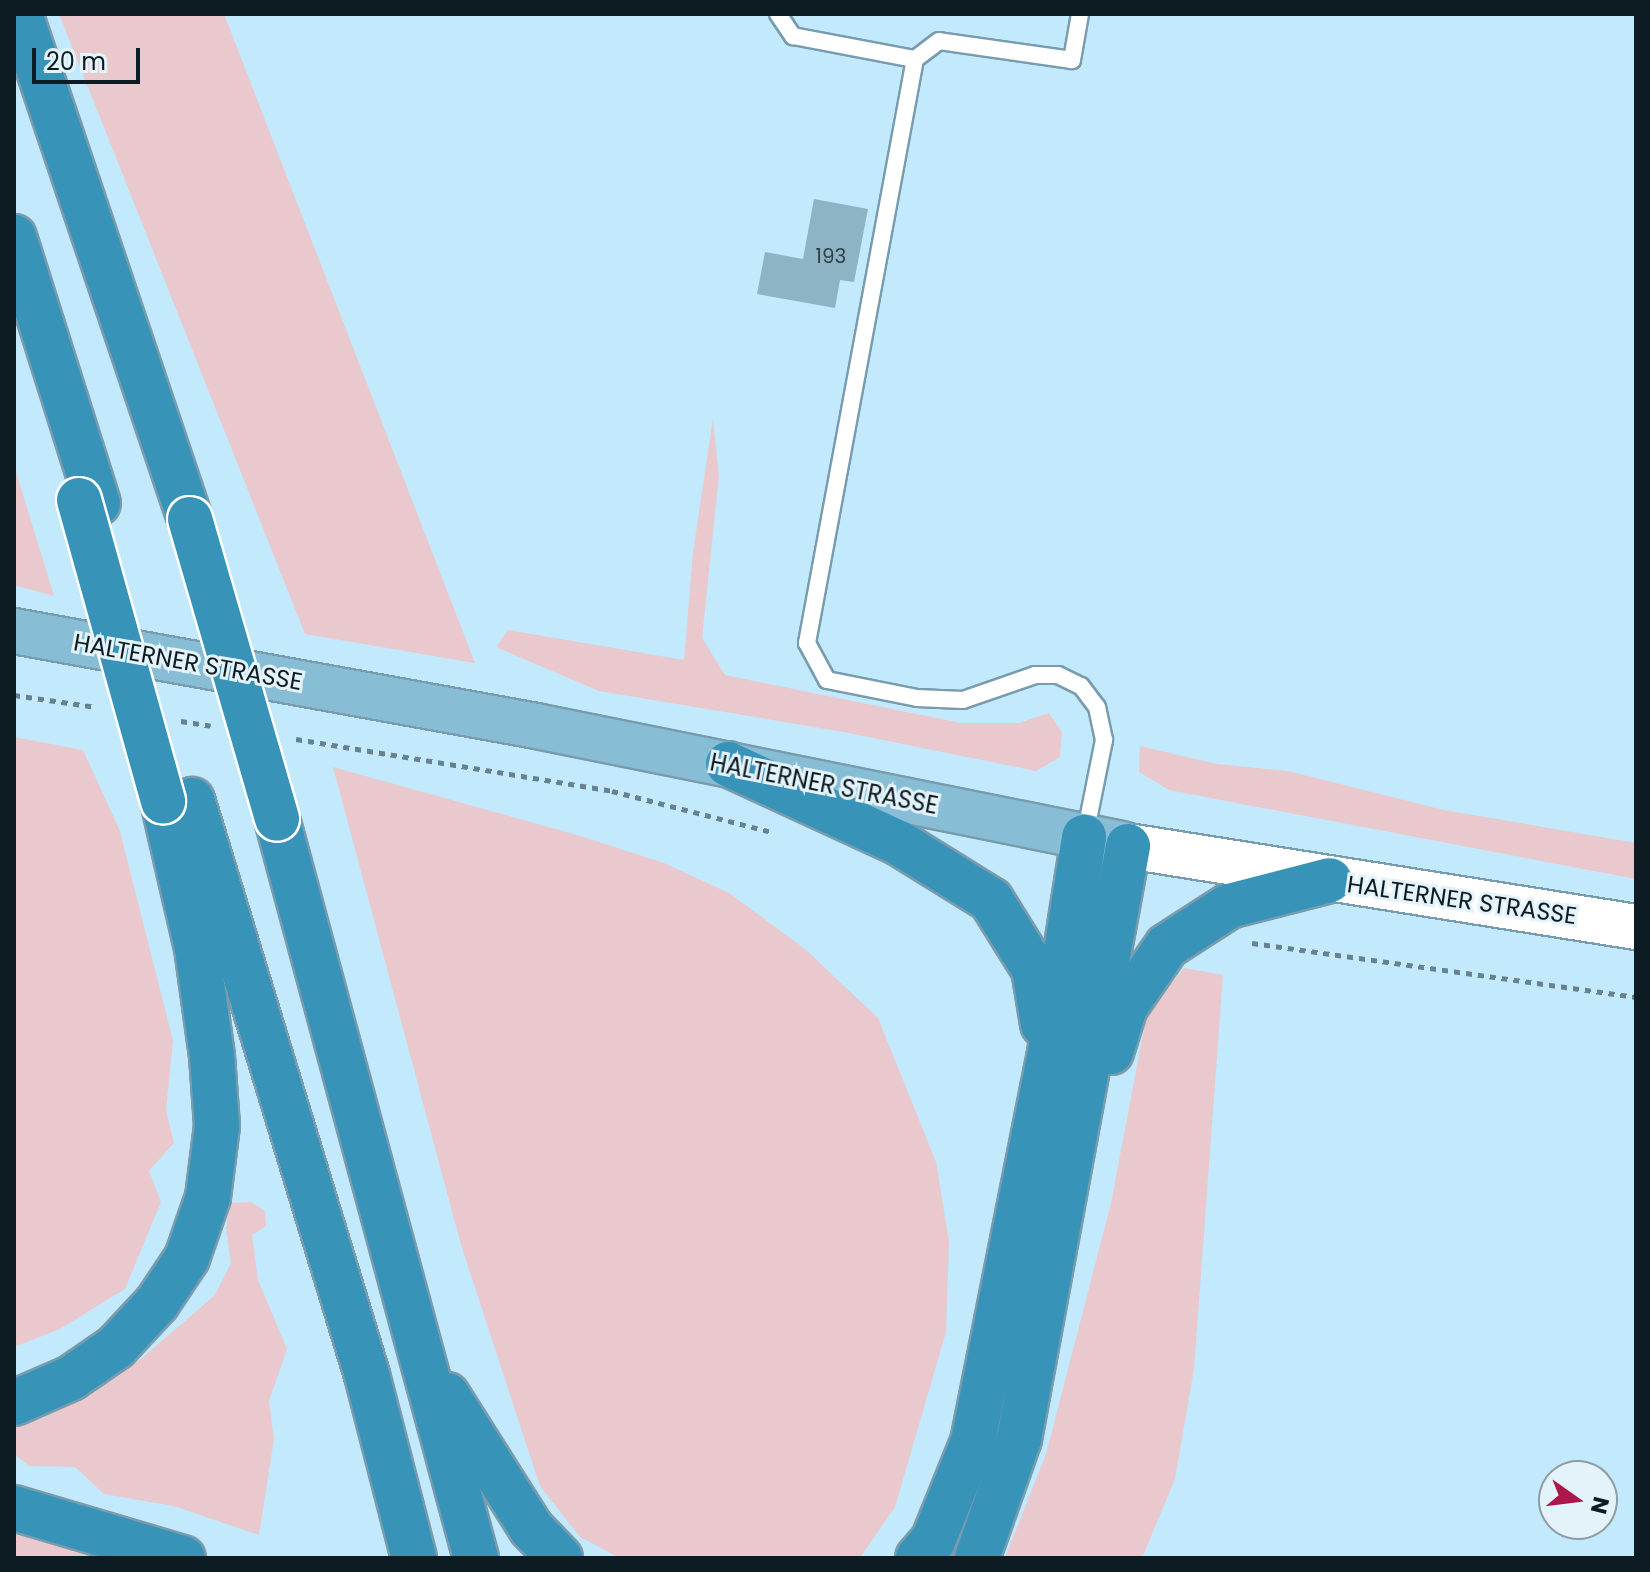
<!DOCTYPE html>
<html>
<head>
<meta charset="utf-8">
<style>
	body { margin:0 }
	#map { position:relative; width:1650px; height:1572px; overflow:hidden; background:#c3e9fc; font-family:Poppins,sans-serif }
	div>[style] { position:absolute }
	.green>* { inset:0; background:#e9c9cd }
	.building>* { inset:0; background:#8eb3c5 }
	.path>* { height:5px; margin-top:-2.5px; transform-origin:0; background:repeating-linear-gradient(90deg,#67818e 0 6px,transparent 0 12px) }
	.roads { filter:drop-shadow(2px 0 #789cae) drop-shadow(-2px 0 #789cae) drop-shadow(0 2px #789cae) drop-shadow(0 -2px #789cae) }
	.lane>* { height:16px; margin:-8px; padding:0 8px; transform-origin:8px; border-radius:8px; background:#fff }
	.secondary>* { height:44px; margin:-22px; padding:0 22px; transform-origin:22px; border-radius:22px; background:#fff }
	.primary>* { height:44px; margin:-22px; padding:0 22px; transform-origin:22px; border-radius:22px; background:#88bed5 }
	.highway>* { height:44px; margin:-22px; padding:0 22px; transform-origin:22px; border-radius:22px; background:#3893b9 }
	.bridges { filter:drop-shadow(2px 0 #fff) drop-shadow(-2px 0 #fff) drop-shadow(0 2px #fff) drop-shadow(0 -2px #fff) }
	.highway-bridge>* { height:44px; margin:-22px; padding:0 22px; transform-origin:22px; border-radius:22px; background:#3893b9 }
	span { translate:-50% -50%; white-space:nowrap; text-align:center; line-height:1.15; -webkit-text-stroke:6px #e4f3fa; paint-order:stroke }
	.number-label { font-size:20px; color:#2d414b }
	.number-label span { -webkit-text-stroke-width:0 }
	.street-label { font-size:24px; color:#0d1b22 }
	.frame { position:absolute; inset:0; border:16px solid #0d1b22; pointer-events:none }
	.north { position:absolute; left:1538px; top:1460px; width:80px; height:80px; box-sizing:border-box; background:#e4f3fa; border:2px solid #8e9da4; border-radius:50%; rotate:104deg; font-size:22px; font-weight:700; line-height:32px; text-align:center; color:#0d1b22 }
	.north::after { content:''; display:block; margin:auto; width:28px; height:36px; background:#ab1748; clip-path:polygon(50% 0,100% 100%,50% 72%,0 100%) }
	.scale { position:absolute; left:32px; top:48px; width:108px; height:36px; box-sizing:border-box; border:4px solid #0d1b22; border-top:0; padding-left:10px; font-size:24px; line-height:28px; white-space:nowrap; color:#0d1b22; -webkit-text-stroke:6px #e4f3fa; paint-order:stroke }
</style>
</head>
<body>
<div id="map">
	<div class="green">
		<i style="clip-path:polygon(59px 14px,224px 14px,475px 663px,305px 634px)"></i>
		<i style="clip-path:polygon(713px 419px,719px 476px,702px 638px,725px 675px,961px 723px,1019px 723px,1049px 713px,1062px 732px,1060px 757px,1036px 771px,844px 732px,599px 691px,496px 647px,508px 630px,684px 660px,693px 552px)"></i>
		<i style="clip-path:polygon(14px 465px,54px 596px,14px 585px)"></i>
		<i style="clip-path:polygon(14px 737px,83px 750px,120px 831px,173px 1041px,166px 1110px,174px 1143px,149px 1171px,161px 1202px,125px 1289px,60px 1329px,14px 1347px)"></i>
		<i style="clip-path:polygon(1140px 746px,1217px 764px,1288px 771px,1444px 810px,1636px 843px,1636px 879px,1169px 790px,1139px 772px)"></i>
		<i style="clip-path:polygon(333px 767px,577px 835px,664px 863px,729px 893px,805px 949px,878px 1018px,936px 1162px,949px 1242px,946px 1332px,895px 1507px,860px 1558px,620px 1558px,580px 1537px,540px 1486px,461px 1245px)"></i>
		<i style="clip-path:polygon(1184px 968px,1223px 975px,1194px 1369px,1175px 1479px,1142px 1558px,1005px 1558px,1046px 1454px,1111px 1203px,1147px 1013px)"></i>
		<i style="clip-path:polygon(251px 1202px,265px 1211px,266px 1226px,252px 1235px,258px 1280px,287px 1349px,269px 1401px,274px 1439px,259px 1535px,174px 1506px,104px 1494px,75px 1467px,29px 1466px,14px 1454px,14px 1427px,43px 1418px,141px 1359px,215px 1295px,231px 1263px,226px 1229px,230px 1203px)"></i>
		<i style="clip-path:polygon(14px 1530px,118px 1558px,14px 1558px)"></i>
	</div>
	<div class="building">
		<i style="clip-path:polygon(814px 199px,868px 209px,854px 282px,840px 280px,835px 308px,757px 294px,765px 252px,803px 259px)"></i>
	</div>
	<div class="path">
		<i style="left:14px;top:695px;width:83px;rotate:8.3deg"></i>
		<i style="left:181px;top:721px;width:30px;rotate:9deg"></i>
		<i style="left:296px;top:739px;width:320px;rotate:9.3deg"></i>
		<i style="left:612px;top:791px;width:165px;rotate:14.4deg"></i>
		<i style="left:1252px;top:943px;width:388px;rotate:8deg"></i>
	</div>
	<div class="roads">
		<div class="lane">
			<i style="left:778px;top:14px;width:27px;rotate:56deg"></i>
			<i style="left:793px;top:36px;width:124px;rotate:10.7deg"></i>
			<i style="left:1080px;top:14px;width:47px;rotate:99.9deg"></i>
			<i style="left:1072px;top:60px;width:134px;rotate:-171.9deg"></i>
			<i style="left:939px;top:41px;width:30px;rotate:143deg"></i>
			<i style="left:915px;top:59px;width:594px;rotate:100.48deg"></i>
			<i style="left:807px;top:643px;width:42px;rotate:61.6deg"></i>
			<i style="left:827px;top:680px;width:92px;rotate:11.3deg"></i>
			<i style="left:917px;top:698px;width:46px;rotate:2.5deg"></i>
			<i style="left:963px;top:700px;width:76px;rotate:-19.1deg"></i>
			<i style="left:1035px;top:675px;width:23px"></i>
			<i style="left:1058px;top:675px;width:25px;rotate:26deg"></i>
			<i style="left:1081px;top:686px;width:26px;rotate:53deg"></i>
			<i style="left:1097px;top:707px;width:34px;rotate:78deg"></i>
			<i style="left:1104px;top:740px;width:97px;rotate:101.3deg"></i>
		</div>
		<div class="secondary">
			<i style="left:1128px;top:846px;width:514px;rotate:9.06deg"></i>
		</div>
		<div class="primary">
			<i style="left:14px;top:631px;width:531px;rotate:10.31deg"></i>
			<i style="left:536px;top:726px;width:598px;rotate:11.39deg"></i>
		</div>
		<div class="highway">
			<i style="left:20px;top:14px;width:533px;rotate:71.4deg"></i>
			<i style="left:14px;top:237px;width:279px;rotate:72.5deg"></i>
			<i style="left:728px;top:764px;width:188px;rotate:24.8deg"></i>
			<i style="left:899px;top:843px;width:108px;rotate:31.8deg"></i>
			<i style="left:991px;top:900px;width:81px;rotate:58.1deg"></i>
			<i style="left:1034px;top:969px;width:56px;rotate:80.7deg"></i>
			<i style="left:192px;top:800px;width:601px;rotate:73.07deg"></i>
			<i style="left:367px;top:1375px;width:189px;rotate:75.6deg"></i>
			<i style="left:277px;top:819px;width:765px;rotate:74.93deg"></i>
			<i style="left:1111px;top:1052px;width:47px;rotate:-72.7deg"></i>
			<i style="left:1125px;top:1007px;width:74px;rotate:-55.5deg"></i>
			<i style="left:1167px;top:946px;width:74px;rotate:-32.8deg"></i>
			<i style="left:1229px;top:906px;width:104px;rotate:-14.4deg"></i>
			<i style="left:447px;top:1395px;width:157px;rotate:57.7deg"></i>
			<i style="left:531px;top:1528px;width:42px;rotate:46deg"></i>
			<i style="left:14px;top:1403px;width:62px;rotate:-23.7deg"></i>
			<i style="left:71px;top:1378px;width:55px;rotate:-34.6deg"></i>
			<i style="left:116px;top:1347px;width:60px;rotate:-47deg"></i>
			<i style="left:157px;top:1303px;width:54px;rotate:-56.3deg"></i>
			<i style="left:187px;top:1258px;width:65px;rotate:-71deg"></i>
			<i style="left:208px;top:1197px;width:72px;rotate:-82.8deg"></i>
			<i style="left:217px;top:1126px;width:70px;rotate:-94.1deg"></i>
			<i style="left:212px;top:1056px;width:109px;rotate:-97.9deg"></i>
			<i style="left:197px;top:948px;width:151px;rotate:-103deg"></i>
			<i style="left:14px;top:1508px;width:176px;rotate:16.5deg"></i>
			<i style="left:918px;top:1558px;width:23px;rotate:-49deg"></i>
			<i style="left:933px;top:1541px;width:107px;rotate:-68deg"></i>
			<i style="left:973px;top:1442px;width:390px;rotate:-78.8deg"></i>
			<i style="left:1049px;top:1059px;width:225px;rotate:-81deg"></i>
			<i style="left:977px;top:1558px;width:126px;rotate:-70.6deg"></i>
			<i style="left:1019px;top:1439px;width:603px;rotate:-79.58deg"></i>
		</div>
	</div>
	<div class="bridges">
		<div class="highway-bridge">
			<i style="left:79px;top:500px;width:313px;rotate:74.4deg"></i>
			<i style="left:190px;top:519px;width:312px;rotate:73.8deg"></i>
		</div>
	</div>
	<div class="number-label">
		<span style="left:831px;top:256px">193</span>
	</div>
	<div class="street-label">
		<span style="left:188px;top:662px;rotate:10deg">HALTERNER STRASSE</span>
		<span style="left:824px;top:784px;rotate:11deg">HALTERNER STRASSE</span>
		<span style="left:1462px;top:900px;rotate:8deg">HALTERNER STRASSE</span>
	</div>
	<div class="frame"></div>
	<div class="north">N</div>
	<div class="scale">20 m</div>
</div>
</body>
</html>
